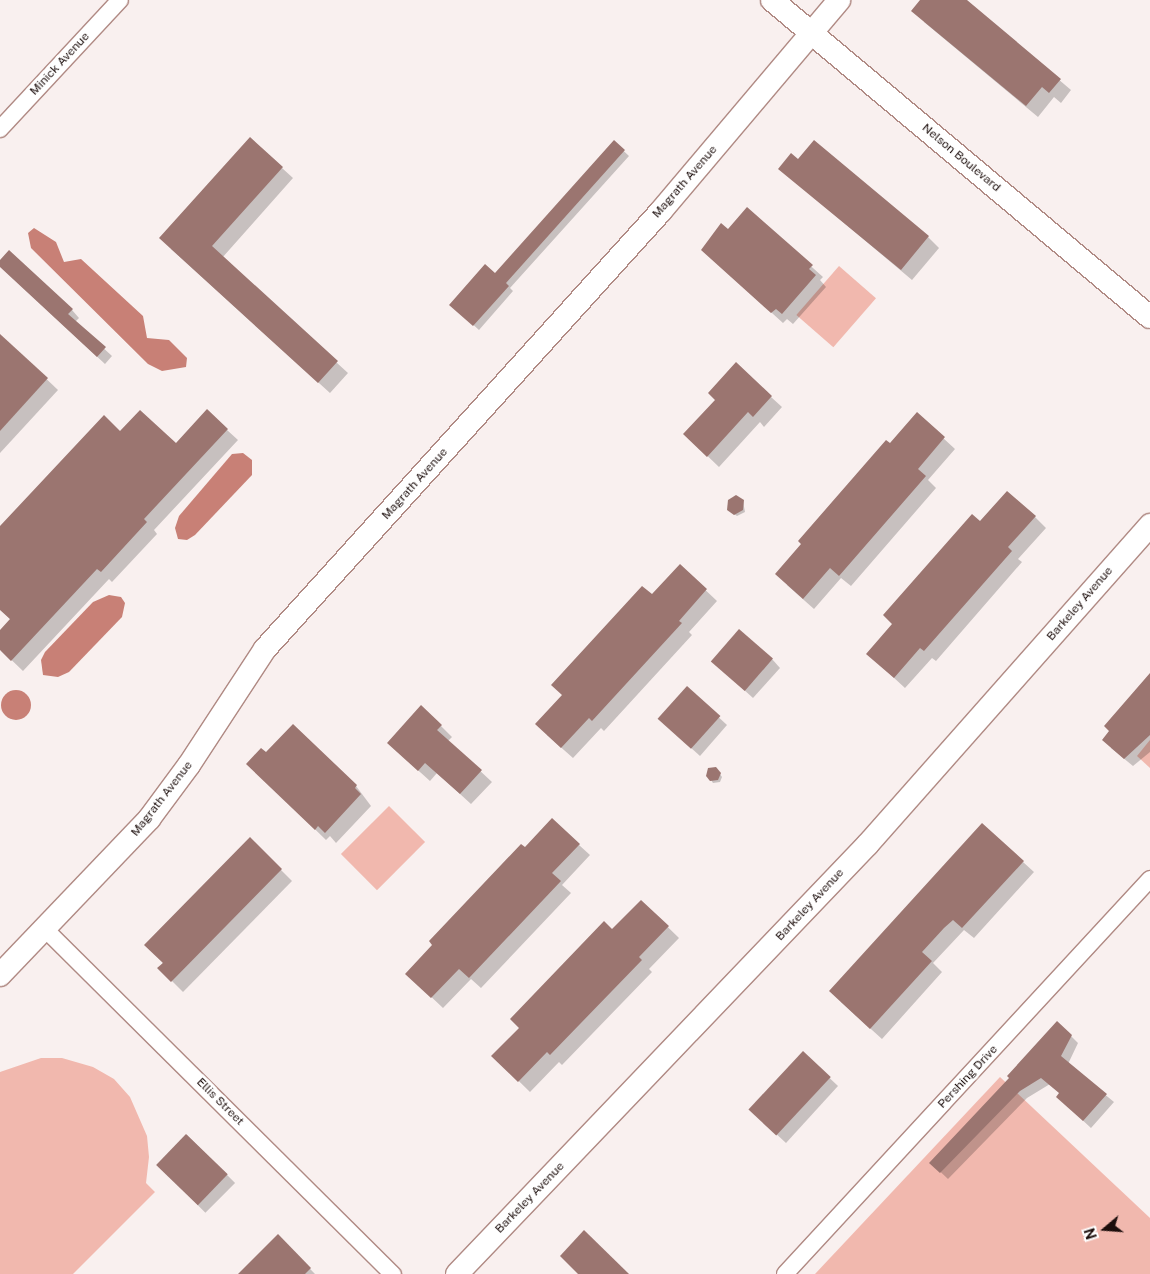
<!DOCTYPE html>
<html>
<head>
<meta charset="utf-8">
<style>
	body { margin:0 }
	#map { position:relative; width:1150px; height:1274px; overflow:hidden; background:#f9f0ef; font-family:"Public Sans",sans-serif }
	div>[style] { position:absolute }
	.green>* { inset:0; background:#f1b8ae; transform-origin:0 0 }
	.water>* { inset:0; background:#c88076 }
	.round { border-radius:50% }
	.shadow>* { inset:0; background:#0003; transform-origin:0 0 }
	.building>* { inset:0; background:#9b7570; transform-origin:0 0 }
	.roads { filter:drop-shadow(1px 0 #b08a84) drop-shadow(-1px 0 #b08a84) drop-shadow(0 1px #b08a84) drop-shadow(0 -1px #b08a84) }
	.street>* { height:16px; margin:-8px; padding:0 8px; transform-origin:8px; border-radius:8px; background:#fff }
	.secondary>* { height:22px; margin:-11px; padding:0 11px; transform-origin:11px; border-radius:11px; background:#fff }
	span { translate:-50% -50%; white-space:nowrap; text-align:center; line-height:1.15; -webkit-text-stroke:5px #fff; paint-order:stroke }
	.street-label { font-size:12px; color:#1c0e0c }
	.north { position:absolute; left:1080px; top:1204px; width:50px; height:50px; -webkit-text-stroke:4px #fff; paint-order:stroke; rotate:252deg; font-size:14px; font-weight:700; line-height:20px; text-align:center; color:#1c0e0c }
	.north::after { content:''; display:block; margin:auto; width:18px; height:22px; background:#1c0e0c; clip-path:polygon(50% 0,100% 100%,50% 72%,0 100%) }
</style>
</head>
<body>
<div id="map">
	<div class="green">
		<i style="left:839px;top:266px;width:49px;height:65px;rotate:41deg"></i>
		<i style="clip-path:polygon(1150px 740px,1150px 768px,1137px 756px)"></i>
		<i style="left:389px;top:806px;width:51px;height:68px;rotate:45deg"></i>
		<i style="clip-path:polygon(41px 1058px,62px 1058px,93px 1067px,114px 1079px,130px 1097px,147px 1136px,149px 1157px,146px 1183px,155px 1192px,73px 1274px,0 1274px,0 1072px)"></i>
		<i style="clip-path:polygon(1000px 1077px,1150px 1218px,1150px 1274px,815px 1274px)"></i>
	</div>
	<div class="water">
		<i style="clip-path:polygon(34px 228px,56px 242px,64px 262px,81px 259px,143px 316px,147px 338px,169px 340px,187px 358px,186px 367px,162px 371px,148px 364px,31px 248px,28px 233px)"></i>
		<i style="clip-path:polygon(243px 453px,252px 460px,252px 475px,195px 535px,187px 540px,178px 539px,175px 528px,179px 516px,232px 454px)"></i>
		<i style="clip-path:polygon(109px 595px,121px 597px,125px 603px,122px 617px,69px 672px,58px 677px,43px 675px,41px 660px,45px 652px,93px 602px)"></i>
		<i class="round" style="left:1px;top:690px;width:30px;height:30px"></i>
	</div>
	<div class="shadow">
		<i style="clip-path:polygon(922px 0,965px 0,1071px 90px,1061px 103px,1054px 97px,1038px 117px,924px 22px)"></i>
		<i style="clip-path:polygon(614px 142px,629px 156px,510px 288px,513px 291px,479px 330px,456px 309px,495px 275px)"></i>
		<i style="clip-path:polygon(799px 161px,928px 237px,939px 248px,912px 280px,780px 169px)"></i>
		<i style="clip-path:polygon(282px 168px,293px 178px,222px 258px,348px 373px,330px 393px,171px 249px)"></i>
		<i style="clip-path:polygon(747px 209px,823px 277px,820px 280px,826px 287px,793px 324px,787px 319px,783px 323px,702px 250px,728px 231px)"></i>
		<i style="clip-path:polygon(0 261px,72px 310px,79px 318px,75px 322px,112px 356px,105px 364px,5px 271px)"></i>
		<i style="clip-path:polygon(0 335px,58px 390px,0 453px)"></i>
		<i style="clip-path:polygon(771px 397px,782px 407px,764px 427px,760px 422px,719px 467px,696px 445px)"></i>
		<i style="clip-path:polygon(917px 414px,955px 449px,928px 480px,936px 488px,851px 586px,841px 578px,814px 609px,787px 585px,890px 445px)"></i>
		<i style="clip-path:polygon(227px 430px,238px 440px,154px 530px,157px 534px,112px 582px,109px 579px,23px 671px,0 649px,0 632px,11px 620px,0 609px,0 528px,120px 433px,176px 445px)"></i>
		<i style="clip-path:polygon(743px 501px,745px 512px,737px 516px,731px 512px)"></i>
		<i style="clip-path:polygon(1035px 517px,1046px 528px,1018px 559px,1022px 562px,936px 661px,932px 658px,905px 688px,868px 654px,981px 523px)"></i>
		<i style="clip-path:polygon(680px 566px,717px 601px,689px 632px,692px 635px,604px 731px,601px 728px,573px 758px,547px 735px,652px 596px)"></i>
		<i style="clip-path:polygon(772px 659px,780px 668px,753px 698px,721px 669px)"></i>
		<i style="clip-path:polygon(1150px 687px,1150px 752px,1133px 766px,1111px 748px)"></i>
		<i style="clip-path:polygon(687px 688px,727px 725px,700px 756px,668px 727px)"></i>
		<i style="clip-path:polygon(441px 726px,452px 737px,448px 741px,492px 782px,471px 804px,437px 773px,430px 781px,400px 754px)"></i>
		<i style="clip-path:polygon(266px 754px,356px 786px,371px 806px,336px 843px,330px 836px,326px 840px,248px 764px)"></i>
		<i style="clip-path:polygon(718px 771px,722px 777px,720px 782px,713px 783px,711px 780px)"></i>
		<i style="clip-path:polygon(250px 839px,292px 881px,183px 992px,159px 968px)"></i>
		<i style="clip-path:polygon(579px 845px,590px 855px,562px 885px,571px 893px,481px 988px,471px 979px,443px 1008px,407px 974px)"></i>
		<i style="clip-path:polygon(1023px 862px,1034px 872px,974px 938px,964px 930px,933px 963px,942px 972px,882px 1039px,841px 1002px)"></i>
		<i style="clip-path:polygon(641px 901px,679px 938px,649px 969px,652px 972px,562px 1065px,559px 1062px,530px 1092px,493px 1056px)"></i>
		<i style="clip-path:polygon(1071px 1036px,1078px 1043px,1068px 1064px,1114px 1102px,1091px 1128px,1065px 1104px,1061px 1094px,1050px 1084px,1027px 1098px,948px 1179px,931px 1163px)"></i>
		<i style="clip-path:polygon(803px 1053px,838px 1086px,786px 1143px,759px 1118px)"></i>
		<i style="left:187px;top:1135px;width:68px;height:42px;rotate:45deg"></i>
		<i style="clip-path:polygon(278px 1236px,315px 1274px,240px 1274px)"></i>
	</div>
	<div class="building">
		<i style="clip-path:polygon(920px 0,967px 0,1061px 79px,1049px 93px,1042px 87px,1026px 106px,911px 11px)"></i>
		<i style="clip-path:polygon(250px 137px,283px 167px,212px 246px,338px 361px,318px 383px,159px 238px)"></i>
		<i style="clip-path:polygon(614px 140px,625px 150px,506px 283px,509px 286px,473px 326px,449px 305px,485px 264px,495px 273px)"></i>
		<i style="clip-path:polygon(814px 140px,929px 236px,901px 270px,778px 169px,791px 153px,798px 159px)"></i>
		<i style="clip-path:polygon(747px 207px,813px 265px,809px 269px,816px 275px,782px 314px,776px 309px,771px 313px,701px 250px,721px 223px,728px 229px)"></i>
		<i style="clip-path:polygon(9px 250px,73px 309px,68px 314px,106px 347px,97px 357px,0 267px,0 260px)"></i>
		<i style="clip-path:polygon(0 334px,48px 378px,0 431px)"></i>
		<i style="clip-path:polygon(736px 362px,772px 396px,753px 417px,748px 412px,707px 457px,683px 434px,715px 400px,708px 393px)"></i>
		<i style="clip-path:polygon(207px 409px,228px 429px,144px 519px,147px 522px,101px 572px,97px 569px,11px 661px,0 650px,0 630px,10px 619px,0 610px,0 526px,104px 415px,120px 431px,140px 410px,176px 443px)"></i>
		<i style="clip-path:polygon(917px 412px,945px 437px,918px 469px,926px 476px,839px 576px,830px 568px,803px 599px,775px 574px,801px 544px,798px 541px,886px 440px,890px 443px)"></i>
		<i style="clip-path:polygon(1007px 491px,1036px 516px,1008px 547px,1012px 551px,924px 651px,920px 648px,894px 678px,866px 654px,892px 624px,883px 615px,972px 514px,980px 521px)"></i>
		<i style="clip-path:polygon(736px 495px,744px 500px,743px 510px,734px 515px,727px 510px,728px 500px)"></i>
		<i style="clip-path:polygon(680px 564px,707px 589px,679px 621px,682px 623px,592px 721px,589px 718px,561px 748px,535px 724px,562px 695px,551px 685px,642px 586px,652px 594px)"></i>
		<i style="left:739px;top:629px;width:45px;height:43px;rotate:41deg"></i>
		<i style="clip-path:polygon(1150px 673px,1150px 735px,1124px 759px,1102px 740px,1109px 731px,1104px 726px)"></i>
		<i style="left:687px;top:686px;width:45px;height:44px;rotate:42deg"></i>
		<i style="clip-path:polygon(421px 705px,442px 725px,437px 730px,482px 770px,460px 794px,425px 763px,418px 771px,387px 743px)"></i>
		<i style="clip-path:polygon(293px 724px,357px 785px,355px 788px,361px 794px,325px 833px,318px 826px,315px 830px,246px 764px,261px 748px,266px 752px)"></i>
		<i style="clip-path:polygon(716px 767px,721px 773px,718px 780px,710px 781px,706px 776px,708px 768px)"></i>
		<i style="clip-path:polygon(552px 818px,580px 844px,552px 873px,561px 881px,469px 978px,459px 969px,431px 998px,405px 974px,432px 945px,429px 941px,521px 844px,525px 847px)"></i>
		<i style="clip-path:polygon(982px 823px,1024px 861px,962px 928px,953px 920px,944px 928px,922px 952px,932px 961px,870px 1029px,829px 991px)"></i>
		<i style="clip-path:polygon(250px 837px,282px 869px,171px 982px,157px 968px,163px 963px,144px 945px)"></i>
		<i style="clip-path:polygon(641px 900px,669px 926px,639px 957px,642px 960px,550px 1055px,547px 1052px,518px 1082px,491px 1056px,519px 1028px,510px 1019px,604px 921px,612px 929px)"></i>
		<i style="clip-path:polygon(1057px 1021px,1072px 1035px,1061px 1056px,1107px 1094px,1083px 1121px,1056px 1097px,1059px 1093px,1041px 1078px,1020px 1091px,940px 1173px,929px 1163px,1009px 1078px,1007px 1076px)"></i>
		<i style="left:803px;top:1051px;width:38px;height:80px;rotate:43deg"></i>
		<i style="left:186px;top:1134px;width:58px;height:43px;rotate:44deg"></i>
		<i style="clip-path:polygon(584px 1230px,629px 1274px,578px 1274px,560px 1256px)"></i>
		<i style="clip-path:polygon(278px 1234px,311px 1268px,305px 1274px,238px 1274px)"></i>
	</div>
	<div class="roads">
		<div class="street">
			<i style="left:0;top:129px;width:176px;rotate:-47.1deg"></i>
			<i style="left:46px;top:930px;width:489px;rotate:44.8deg"></i>
			<i style="left:785px;top:1274px;width:538px;rotate:-47.26deg"></i>
		</div>
		<div class="secondary">
			<i style="left:772px;top:0;width:493px;rotate:40deg"></i>
			<i style="left:0;top:975px;width:216px;rotate:-46.3deg"></i>
			<i style="left:149px;top:819px;width:67px;rotate:-53.5deg"></i>
			<i style="left:189px;top:765px;width:139px;rotate:-56.8deg"></i>
			<i style="left:265px;top:649px;width:590px;rotate:-47.88deg"></i>
			<i style="left:661px;top:211px;width:276px;rotate:-49.8deg"></i>
			<i style="left:457px;top:1274px;width:595px;rotate:-46.29deg"></i>
			<i style="left:868px;top:844px;width:426px;rotate:-48.5deg"></i>
		</div>
	</div>
	<div class="street-label">
		<span style="left:60px;top:64px;rotate:-47deg">Minick Avenue</span>
		<span style="left:961px;top:158px;rotate:40deg">Nelson Boulevard</span>
		<span style="left:685px;top:182px;rotate:-49deg">Magrath Avenue</span>
		<span style="left:415px;top:484px;rotate:-48deg">Magrath Avenue</span>
		<span style="left:1080px;top:604px;rotate:-49deg">Barkeley Avenue</span>
		<span style="left:162px;top:799px;rotate:-52deg">Magrath Avenue</span>
		<span style="left:810px;top:905px;rotate:-47deg">Barkeley Avenue</span>
		<span style="left:968px;top:1077px;rotate:-47deg">Pershing Drive</span>
		<span style="left:220px;top:1102px;rotate:45deg">Ellis Street</span>
		<span style="left:530px;top:1198px;rotate:-46deg">Barkeley Avenue</span>
	</div>
	<div class="north">N</div>
</div>
</body>
</html>
